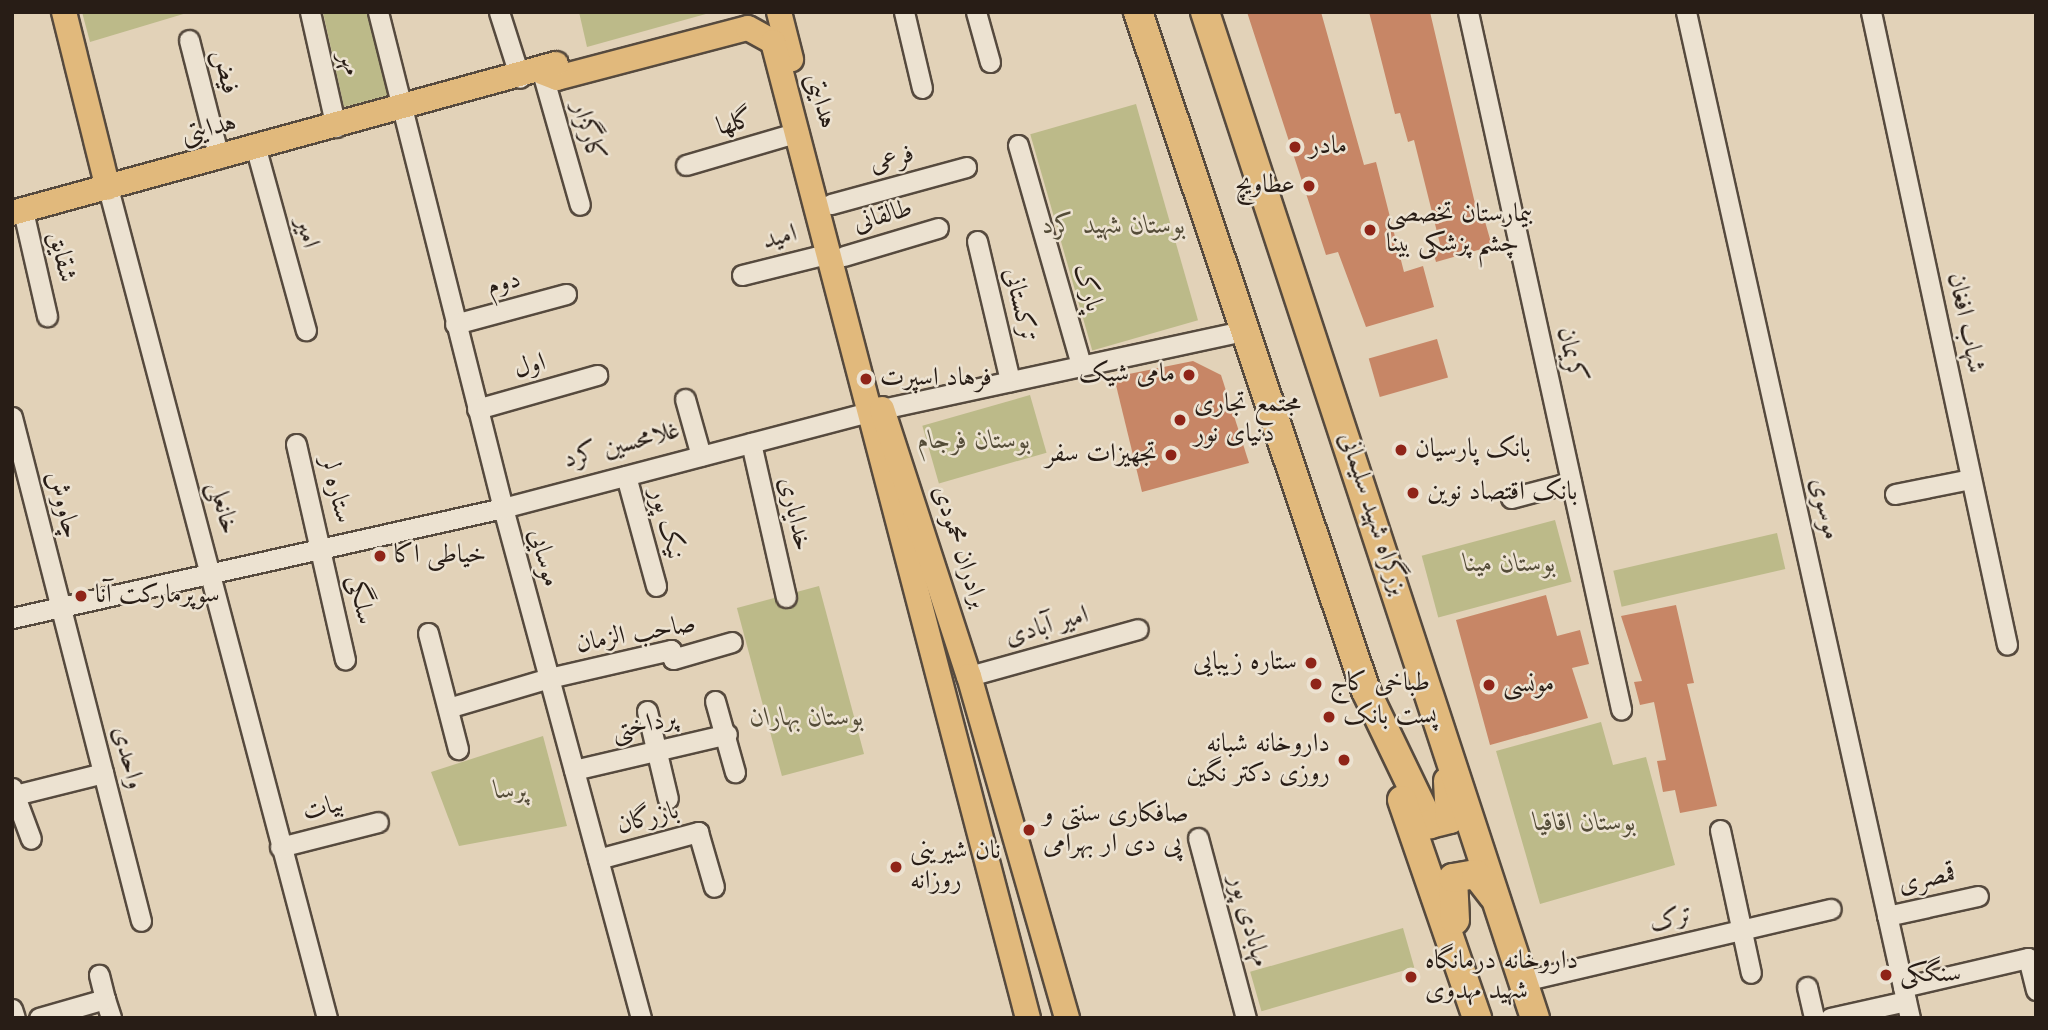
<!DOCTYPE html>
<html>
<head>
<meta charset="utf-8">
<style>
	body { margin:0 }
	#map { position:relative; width:2048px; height:1030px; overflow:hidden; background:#e2d2b8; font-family:"Old Standard TT",Amiri,serif }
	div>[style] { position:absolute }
	.green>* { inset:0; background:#bcba89; transform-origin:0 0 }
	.building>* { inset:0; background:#c78666; transform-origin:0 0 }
	.roads { filter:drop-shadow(2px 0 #564a3e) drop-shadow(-2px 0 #564a3e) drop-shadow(0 2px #564a3e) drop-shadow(0 -2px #564a3e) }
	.minor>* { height:19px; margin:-9.5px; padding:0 9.5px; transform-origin:9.5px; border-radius:9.5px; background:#ece2d1 }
	.major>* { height:24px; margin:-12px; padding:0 12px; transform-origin:12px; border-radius:12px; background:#e1b97c }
	.highway>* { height:28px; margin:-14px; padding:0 14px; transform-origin:14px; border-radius:14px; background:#e1b97c }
	.dots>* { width:19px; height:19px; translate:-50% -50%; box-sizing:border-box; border:4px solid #ece2d1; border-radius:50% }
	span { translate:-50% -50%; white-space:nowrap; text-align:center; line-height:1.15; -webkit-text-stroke:5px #ece2d1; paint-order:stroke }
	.street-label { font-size:26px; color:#281d16 }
	.poi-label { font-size:26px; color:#281d16 }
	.left { translate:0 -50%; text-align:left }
	.right { translate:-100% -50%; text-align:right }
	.park-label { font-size:26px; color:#544c38; font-style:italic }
	.frame { position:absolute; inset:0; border:14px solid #281d16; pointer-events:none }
</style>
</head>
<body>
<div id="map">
	<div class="green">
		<i style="clip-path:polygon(82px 12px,190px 12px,90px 42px)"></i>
		<i style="clip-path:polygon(323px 12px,368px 12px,389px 95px,344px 107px)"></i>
		<i style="clip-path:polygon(579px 12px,713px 12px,587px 47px)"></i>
		<i style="left:1136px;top:104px;width:225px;height:110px;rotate:74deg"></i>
		<i style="left:1030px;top:395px;width:60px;height:112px;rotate:74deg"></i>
		<i style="left:1555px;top:520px;width:64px;height:138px;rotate:75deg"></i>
		<i style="left:1777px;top:533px;width:37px;height:168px;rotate:77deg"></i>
		<i style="left:819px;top:586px;width:174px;height:85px;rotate:75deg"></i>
		<i style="clip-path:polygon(1601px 722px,1613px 765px,1646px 757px,1675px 865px,1540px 904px,1496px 751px)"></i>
		<i style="clip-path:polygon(543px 736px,567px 826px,459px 846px,431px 772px)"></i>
		<i style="left:1403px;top:928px;width:41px;height:159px;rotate:74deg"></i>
	</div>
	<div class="building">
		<i style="clip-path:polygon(1247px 12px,1321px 12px,1364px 165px,1376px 162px,1404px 272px,1423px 266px,1434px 307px,1366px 327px,1338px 252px,1326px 255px)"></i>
		<i style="clip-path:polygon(1369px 12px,1430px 12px,1477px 212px,1482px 211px,1492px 246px,1436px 262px,1432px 247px,1440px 244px,1414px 140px,1408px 142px,1400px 113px,1395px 114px)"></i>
		<i style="left:1437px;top:339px;width:40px;height:71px;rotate:74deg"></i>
		<i style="clip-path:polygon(1193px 361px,1221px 375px,1249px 463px,1142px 492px,1114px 377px)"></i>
		<i style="clip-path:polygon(1546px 595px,1557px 636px,1580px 630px,1589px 664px,1572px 668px,1588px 718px,1490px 745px,1456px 620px)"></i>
		<i style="clip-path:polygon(1676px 605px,1694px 683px,1687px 684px,1717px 806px,1680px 813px,1675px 790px,1663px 792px,1657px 761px,1666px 760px,1654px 702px,1640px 705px,1634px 682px,1642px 681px,1621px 616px)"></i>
	</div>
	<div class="roads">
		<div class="minor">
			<i style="left:310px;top:12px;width:118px;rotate:77.3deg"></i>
			<i style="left:378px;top:12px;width:512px;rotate:75.86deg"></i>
			<i style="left:503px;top:508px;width:528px;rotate:74.86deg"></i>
			<i style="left:499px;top:12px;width:69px;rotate:72.3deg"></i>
			<i style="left:904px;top:12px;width:78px;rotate:76.7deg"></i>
			<i style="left:976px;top:12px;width:52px;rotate:74.4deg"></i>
			<i style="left:1468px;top:12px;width:714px;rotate:77.62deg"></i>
			<i style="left:1686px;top:12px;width:1031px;rotate:77.45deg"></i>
			<i style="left:1871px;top:12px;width:647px;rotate:77.87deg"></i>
			<i style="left:189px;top:40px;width:122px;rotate:75.7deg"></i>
			<i style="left:542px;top:72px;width:138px;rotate:74.1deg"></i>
			<i style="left:1018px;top:145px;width:229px;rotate:74deg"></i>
			<i style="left:256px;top:149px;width:188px;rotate:74.6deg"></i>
			<i style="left:686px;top:165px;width:117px;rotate:-16.4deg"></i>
			<i style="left:108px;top:188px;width:858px;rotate:75.22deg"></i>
			<i style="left:831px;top:204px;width:140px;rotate:-15.3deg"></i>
			<i style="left:23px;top:211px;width:108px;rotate:77.1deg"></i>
			<i style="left:977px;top:241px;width:144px;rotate:76.7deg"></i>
			<i style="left:844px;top:256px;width:98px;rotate:-16.6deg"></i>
			<i style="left:742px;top:275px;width:91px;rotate:-14deg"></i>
			<i style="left:455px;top:324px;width:115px;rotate:-15.1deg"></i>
			<i style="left:685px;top:399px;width:59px;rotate:74.3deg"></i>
			<i style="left:477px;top:409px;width:125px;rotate:-15.8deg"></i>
			<i style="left:882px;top:409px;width:372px;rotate:-12.2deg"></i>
			<i style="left:12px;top:417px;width:520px;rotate:75.64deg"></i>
			<i style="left:751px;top:443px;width:158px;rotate:77.2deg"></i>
			<i style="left:296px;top:444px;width:221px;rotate:77.2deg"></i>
			<i style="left:626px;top:476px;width:114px;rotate:74.7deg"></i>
			<i style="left:1895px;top:494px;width:77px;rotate:-11.2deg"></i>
			<i style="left:1511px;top:498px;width:62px;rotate:-14.9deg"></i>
			<i style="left:12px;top:618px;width:503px;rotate:-12.63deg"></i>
			<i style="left:503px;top:508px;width:377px;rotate:-14.7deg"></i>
			<i style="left:428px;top:633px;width:120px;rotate:75.5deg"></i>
			<i style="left:969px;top:676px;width:175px;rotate:-15.5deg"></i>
			<i style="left:715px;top:701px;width:74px;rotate:74.3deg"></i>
			<i style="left:448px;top:708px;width:105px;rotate:-16.5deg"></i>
			<i style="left:549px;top:678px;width:125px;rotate:-12.9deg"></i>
			<i style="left:671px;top:650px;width:9px;rotate:77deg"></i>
			<i style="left:673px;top:659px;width:61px;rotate:-16.1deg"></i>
			<i style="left:647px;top:711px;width:90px;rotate:76.6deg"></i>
			<i style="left:574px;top:770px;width:157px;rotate:-13.2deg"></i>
			<i style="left:12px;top:788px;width:54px;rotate:69.6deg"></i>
			<i style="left:15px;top:795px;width:91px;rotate:-14deg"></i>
			<i style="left:1720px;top:830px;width:146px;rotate:77.8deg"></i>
			<i style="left:1198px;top:838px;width:186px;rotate:75.1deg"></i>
			<i style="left:280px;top:847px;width:101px;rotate:-14.3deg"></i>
			<i style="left:598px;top:859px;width:104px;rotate:-15.1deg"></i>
			<i style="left:698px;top:832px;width:57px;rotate:73.8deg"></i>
			<i style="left:1887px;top:916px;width:93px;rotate:-12.4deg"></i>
			<i style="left:1523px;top:981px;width:316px;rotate:-13.2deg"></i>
			<i style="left:1807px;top:987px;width:32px;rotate:77deg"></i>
			<i style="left:1903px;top:987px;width:128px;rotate:-13.1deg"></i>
			<i style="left:2028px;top:958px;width:33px;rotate:76deg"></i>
			<i style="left:105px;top:999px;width:20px;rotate:72deg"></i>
			<i style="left:12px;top:1009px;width:9px;rotate:72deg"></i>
			<i style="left:39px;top:1018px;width:69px;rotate:-16.1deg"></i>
			<i style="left:105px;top:999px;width:25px;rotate:-104deg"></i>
			<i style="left:1830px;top:1018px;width:78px;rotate:-12.6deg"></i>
		</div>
		<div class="major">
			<i style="left:64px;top:12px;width:181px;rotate:76deg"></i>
			<i style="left:779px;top:12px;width:49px;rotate:75.7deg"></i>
			<i style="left:542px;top:72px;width:16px;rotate:22deg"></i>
			<i style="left:557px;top:78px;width:197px;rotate:-14.7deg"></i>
			<i style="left:748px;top:28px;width:29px;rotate:29deg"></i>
			<i style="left:773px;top:42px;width:1009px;rotate:75.36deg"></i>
			<i style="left:12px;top:213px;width:564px;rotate:-15.32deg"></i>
			<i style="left:882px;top:409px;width:281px;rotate:72deg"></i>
			<i style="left:969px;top:676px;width:356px;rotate:74deg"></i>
		</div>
		<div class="highway">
			<i style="left:1138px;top:12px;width:716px;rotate:71.44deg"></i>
			<i style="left:1366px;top:691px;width:148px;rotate:64.3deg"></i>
			<i style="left:1430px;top:824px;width:21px;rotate:-14deg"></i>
			<i style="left:1450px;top:819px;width:38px;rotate:-93deg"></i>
			<i style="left:1205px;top:12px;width:1059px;rotate:71.84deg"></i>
			<i style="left:1402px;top:800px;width:231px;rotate:71deg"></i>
			<i style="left:1455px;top:920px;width:42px;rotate:-92.7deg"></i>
			<i style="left:1453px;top:878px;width:23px;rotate:-10deg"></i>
			<i style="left:1476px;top:874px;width:28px;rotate:52deg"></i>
		</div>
	</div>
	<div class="dots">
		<i style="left:1295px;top:147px;background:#8f2418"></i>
		<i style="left:1309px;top:186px;background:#8f2418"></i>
		<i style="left:1370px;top:230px;background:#8f2418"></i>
		<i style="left:1189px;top:375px;background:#8f2418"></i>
		<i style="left:866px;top:379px;background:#8f2418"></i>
		<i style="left:1180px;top:420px;background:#8f2418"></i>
		<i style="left:1401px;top:450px;background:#8f2418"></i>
		<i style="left:1171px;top:455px;background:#8f2418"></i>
		<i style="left:1413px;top:493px;background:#8f2418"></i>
		<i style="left:380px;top:556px;background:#8f2418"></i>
		<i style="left:81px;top:596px;background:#8f2418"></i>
		<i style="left:1311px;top:663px;background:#8f2418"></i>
		<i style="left:1316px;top:684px;background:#8f2418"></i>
		<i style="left:1489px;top:685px;background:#8f2418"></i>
		<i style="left:1329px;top:717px;background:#8f2418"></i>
		<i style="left:1344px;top:760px;background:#8f2418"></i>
		<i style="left:1029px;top:830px;background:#8f2418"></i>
		<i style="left:896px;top:867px;background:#8f2418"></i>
		<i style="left:1886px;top:975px;background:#8f2418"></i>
		<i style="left:1411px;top:977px;background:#8f2418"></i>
	</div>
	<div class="street-label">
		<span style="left:349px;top:64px;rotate:77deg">مهر</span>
		<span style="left:224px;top:72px;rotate:76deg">فیض</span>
		<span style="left:820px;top:101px;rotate:74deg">هدایتی</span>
		<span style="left:735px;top:124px;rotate:-16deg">گلها</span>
		<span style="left:209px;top:130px;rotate:-15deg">هدایتی</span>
		<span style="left:587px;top:132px;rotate:74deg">کارگزار</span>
		<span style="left:892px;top:160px;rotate:-15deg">فرعی</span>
		<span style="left:883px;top:217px;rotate:-16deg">طالقانی</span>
		<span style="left:306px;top:233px;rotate:75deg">امیر</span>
		<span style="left:780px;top:238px;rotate:-14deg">امید</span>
		<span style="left:61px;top:257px;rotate:77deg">شقایق</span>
		<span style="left:504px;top:284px;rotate:-15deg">دوم</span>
		<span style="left:1087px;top:288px;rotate:74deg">پارک</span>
		<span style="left:1019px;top:305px;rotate:77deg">ترکستانی</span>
		<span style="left:1965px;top:323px;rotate:78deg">شهاب افغان</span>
		<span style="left:1570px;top:355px;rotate:78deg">کریمان</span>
		<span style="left:530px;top:367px;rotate:-16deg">اول</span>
		<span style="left:622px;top:446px;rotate:-15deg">غلامحسین کرد</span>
		<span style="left:335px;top:490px;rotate:75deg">ستاره لر</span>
		<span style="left:62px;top:505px;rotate:75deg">چاووش</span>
		<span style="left:222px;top:508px;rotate:75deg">خانعلی</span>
		<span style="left:1824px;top:509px;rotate:77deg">موسوی</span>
		<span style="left:794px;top:514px;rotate:77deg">خدایاری</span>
		<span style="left:1372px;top:514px;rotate:72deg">بزرگراه شهید سلیمانی</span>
		<span style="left:666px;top:524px;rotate:75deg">نیک پور</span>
		<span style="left:959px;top:547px;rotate:72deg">برادران محمودی</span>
		<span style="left:543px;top:558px;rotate:75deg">موسایی</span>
		<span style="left:360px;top:600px;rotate:79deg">سلگی</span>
		<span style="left:1047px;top:627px;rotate:-16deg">امیر آبادی</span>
		<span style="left:636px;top:635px;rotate:-10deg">صاحب الزمان</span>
		<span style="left:644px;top:726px;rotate:-13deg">پرداختی</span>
		<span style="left:127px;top:758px;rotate:76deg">واحدی</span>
		<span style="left:323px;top:809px;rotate:-14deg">بیات</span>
		<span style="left:648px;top:819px;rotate:-15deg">بازرگان</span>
		<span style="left:1927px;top:880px;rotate:-12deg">قمصری</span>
		<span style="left:1671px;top:920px;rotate:-13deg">ترک</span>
		<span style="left:1248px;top:921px;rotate:75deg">مهابادی پور</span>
	</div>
	<div class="poi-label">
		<span class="left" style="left:1309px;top:147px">مادر</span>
		<span class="right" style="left:1295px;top:186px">عطاویچ</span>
		<span class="left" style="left:1386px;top:230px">بیمارستان تخصصی<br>چشم پزشکی بینا</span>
		<span class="right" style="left:1175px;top:375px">مامی شیک</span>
		<span class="left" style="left:880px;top:379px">فرهاد اسپرت</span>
		<span class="left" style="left:1194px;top:420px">مجتمع تجاری<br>دنیای نور</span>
		<span class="left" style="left:1415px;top:450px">بانک پارسیان</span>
		<span class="right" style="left:1157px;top:455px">تجهیزات سفر</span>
		<span class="left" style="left:1427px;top:493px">بانک اقتصاد نوین</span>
		<span class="left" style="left:394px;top:556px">خیاطی اکا</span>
		<span class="left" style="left:95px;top:596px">سوپرمارکت آنا</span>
		<span class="right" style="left:1297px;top:663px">ستاره زیبایی</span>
		<span class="left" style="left:1330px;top:684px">طباخی کاج</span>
		<span class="left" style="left:1503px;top:685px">مونسی</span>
		<span class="left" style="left:1343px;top:717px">پست بانک</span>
		<span class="right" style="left:1330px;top:760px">داروخانه شبانه<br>روزی دکتر نگین</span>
		<span class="left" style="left:1043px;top:830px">صافکاری سنتی و<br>پی دی ار بهرامی</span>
		<span class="left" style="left:910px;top:867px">نان شیرینی<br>روزانه</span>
		<span class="left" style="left:1425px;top:977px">داروخانه درمانگاه<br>شهید مهدوی</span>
		<span class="left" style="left:1900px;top:975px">سنگکی</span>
	</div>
	<div class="park-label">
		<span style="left:1114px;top:227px">بوستان شهید کرد</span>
		<span style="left:974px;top:442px">بوستان فرجام</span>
		<span style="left:1510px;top:565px">بوستان مینا</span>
		<span style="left:807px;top:719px">بوستان بهاران</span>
		<span style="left:511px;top:792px">پرسا</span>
		<span style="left:1585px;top:824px">بوستان اقاقیا</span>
	</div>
	<div class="frame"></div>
</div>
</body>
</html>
